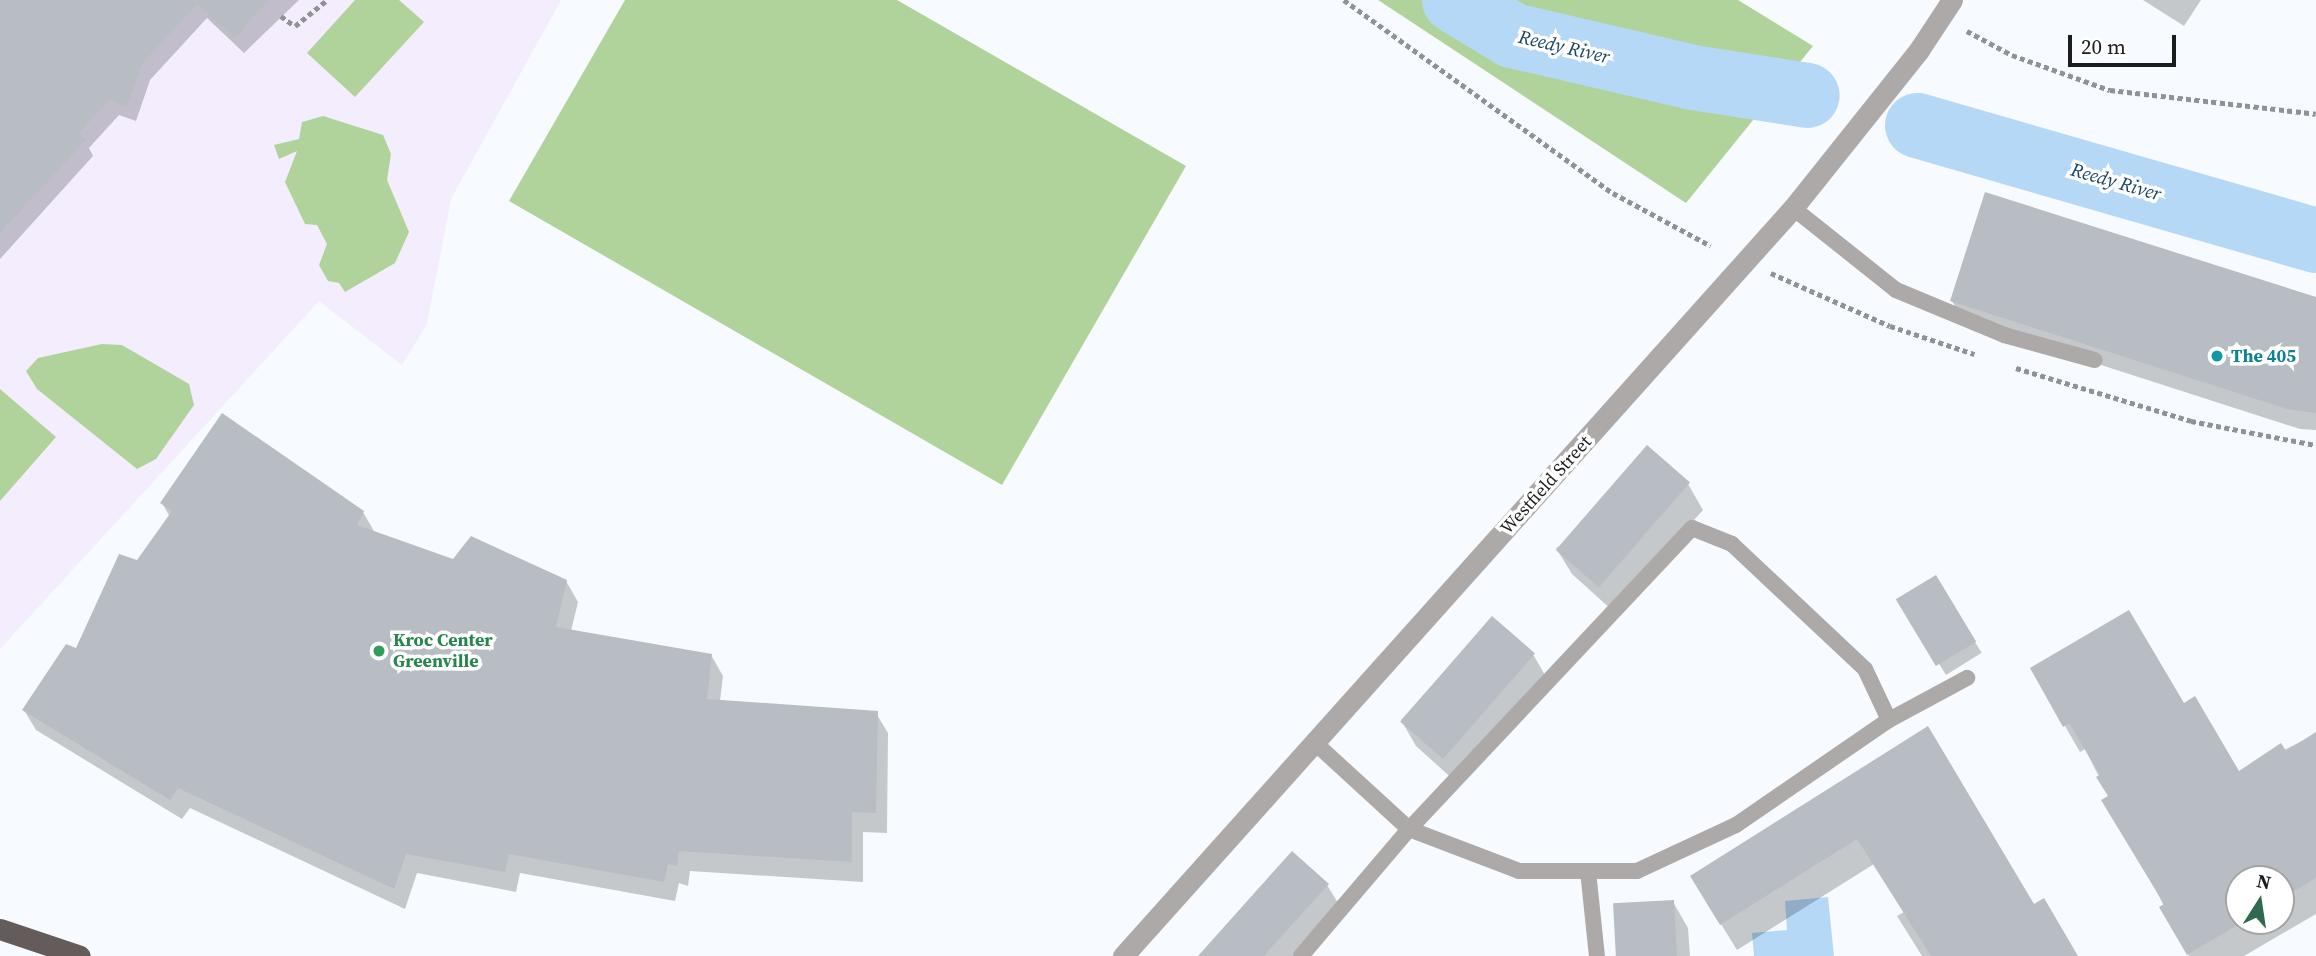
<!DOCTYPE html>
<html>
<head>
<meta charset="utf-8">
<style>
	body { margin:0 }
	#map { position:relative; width:2316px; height:956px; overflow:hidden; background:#f7fafe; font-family:"Source Serif 4",serif }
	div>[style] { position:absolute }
	.education>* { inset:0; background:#f3edfe }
	.green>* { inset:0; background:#b0d39b }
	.water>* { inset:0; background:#b6d8f7 }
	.shadow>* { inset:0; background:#0003; transform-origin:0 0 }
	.river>* { height:65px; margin:-32.5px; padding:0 32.5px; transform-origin:32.5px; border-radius:32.5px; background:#b6d8f7 }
	.building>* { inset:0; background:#b7bdc2; transform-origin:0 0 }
	.path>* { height:4.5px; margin-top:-2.25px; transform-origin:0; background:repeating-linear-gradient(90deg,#909295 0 5px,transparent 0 8.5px) }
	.service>* { height:16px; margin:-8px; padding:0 8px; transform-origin:8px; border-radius:8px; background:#ada9a9 }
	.minor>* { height:21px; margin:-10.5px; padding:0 10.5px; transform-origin:10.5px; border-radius:10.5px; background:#ada9a9 }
	.trunk>* { height:21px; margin:-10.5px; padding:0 10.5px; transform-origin:10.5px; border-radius:10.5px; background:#635c5b }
	.dots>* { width:19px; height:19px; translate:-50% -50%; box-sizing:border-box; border:4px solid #fff; border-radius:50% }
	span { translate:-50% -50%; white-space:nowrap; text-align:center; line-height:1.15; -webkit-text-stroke:7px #fff; paint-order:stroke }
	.culture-label { font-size:18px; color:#0d838f; font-weight:700 }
	.left { translate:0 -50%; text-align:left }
	.street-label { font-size:18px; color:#1a1c1e }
	.leisure-label { font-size:18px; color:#27864d; font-weight:700 }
	.water-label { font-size:19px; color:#184264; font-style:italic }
	.north { position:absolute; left:2225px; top:865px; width:70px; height:70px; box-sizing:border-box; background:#fff; border:2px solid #a3a4a5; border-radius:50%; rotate:12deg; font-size:19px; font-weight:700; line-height:28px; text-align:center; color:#1a1c1e }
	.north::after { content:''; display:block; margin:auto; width:24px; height:32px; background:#306950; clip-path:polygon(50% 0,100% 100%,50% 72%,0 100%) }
	.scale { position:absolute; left:2068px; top:35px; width:108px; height:32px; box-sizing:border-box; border:4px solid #1a1c1e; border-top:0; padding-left:9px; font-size:21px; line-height:24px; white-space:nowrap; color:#1a1c1e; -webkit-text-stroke:5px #fff; paint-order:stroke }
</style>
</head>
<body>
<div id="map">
	<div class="education">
		<i style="clip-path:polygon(0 0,561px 0,451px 199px,427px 324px,402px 365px,319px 301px,0 649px)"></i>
	</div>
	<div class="green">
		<i style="clip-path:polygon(355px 0,399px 0,424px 22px,355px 97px,307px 53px)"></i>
		<i style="clip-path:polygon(625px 0,897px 0,1186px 166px,1002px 485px,509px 201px)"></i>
		<i style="clip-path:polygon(1378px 0,1738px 0,1813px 46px,1686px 203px)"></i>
		<i style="clip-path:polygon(323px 116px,383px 135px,391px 154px,387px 180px,409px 232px,395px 263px,345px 292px,339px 283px,328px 281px,319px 265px,327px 244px,317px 225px,305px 224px,285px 182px,297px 151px,279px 159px,274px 145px,299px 139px,302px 122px)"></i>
		<i style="clip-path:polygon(102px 344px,122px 345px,189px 384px,194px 405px,156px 459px,137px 469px,37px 389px,26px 371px,38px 358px)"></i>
		<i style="clip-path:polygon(0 389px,56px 437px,0 501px)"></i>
	</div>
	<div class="water">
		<i style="clip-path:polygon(1828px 897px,1834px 956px,1754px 956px,1752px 933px,1787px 930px,1785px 901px)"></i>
	</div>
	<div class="shadow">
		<i style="clip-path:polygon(0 0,299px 0,244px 53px,207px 18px,150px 80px,136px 121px,119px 115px,89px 148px,93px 156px,0 259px)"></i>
		<i style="clip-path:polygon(2143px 0,2201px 0,2184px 26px)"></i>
		<i style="clip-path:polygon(2316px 299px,2316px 430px,2300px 429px,1964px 321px,1952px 301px)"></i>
		<i style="clip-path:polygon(1688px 484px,1703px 510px,1613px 611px,1572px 574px,1556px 548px)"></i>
		<i style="clip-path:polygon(162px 503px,363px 512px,375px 533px,454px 561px,566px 581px,578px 602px,571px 631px,711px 655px,723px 676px,720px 701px,876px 713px,888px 733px,887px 833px,863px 832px,863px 882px,690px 871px,688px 886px,679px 883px,675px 901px,520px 873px,516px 892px,417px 873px,405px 909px,190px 808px,182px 819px,36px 730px,24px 710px,77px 651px,170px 517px)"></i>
		<i style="left:1935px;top:578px;width:88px;height:42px;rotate:58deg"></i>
		<i style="clip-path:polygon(1492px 618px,1534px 656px,1549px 682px,1457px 783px,1416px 746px,1401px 720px)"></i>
		<i style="clip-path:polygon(evenodd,2032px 669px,2184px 705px,2238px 773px,2316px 734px,2316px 914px,2244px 956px,2189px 956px,2085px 749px,2080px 752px,2032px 669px,2239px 879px,2281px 879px,2281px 921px,2239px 921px,2239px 879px)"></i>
		<i style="clip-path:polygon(1927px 729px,2033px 906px,2076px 956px,1922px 956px,1897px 916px,1904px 912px,1874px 864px,1737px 950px,1708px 903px)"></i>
		<i style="clip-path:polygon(1327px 885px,1343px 911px,1302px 956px,1201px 956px)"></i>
		<i style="clip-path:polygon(1673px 902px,1688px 928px,1690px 956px,1618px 956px)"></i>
	</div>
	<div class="river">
		<i style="left:1454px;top:0;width:68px;rotate:31.1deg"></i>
		<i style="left:1512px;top:35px;width:185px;rotate:13.1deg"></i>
		<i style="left:1692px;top:77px;width:116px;rotate:8.9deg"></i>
		<i style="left:1917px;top:125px;width:415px;rotate:16.1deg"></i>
	</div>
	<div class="building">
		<i style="clip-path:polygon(0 0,269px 0,234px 38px,197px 4px,142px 64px,127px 107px,109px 100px,79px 133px,86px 140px,0 233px)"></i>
		<i style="clip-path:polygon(1985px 192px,2316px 297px,2316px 413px,2287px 409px,1950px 301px)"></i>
		<i style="clip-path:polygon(222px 413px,364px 511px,357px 525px,453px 559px,471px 536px,567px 580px,556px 627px,712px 654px,707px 699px,878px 711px,876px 813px,852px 812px,852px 862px,679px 851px,677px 866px,668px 864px,664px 882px,509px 854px,505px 872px,406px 854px,394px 889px,178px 788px,170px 800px,22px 710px,66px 644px,76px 648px,119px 554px,137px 560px,172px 511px,160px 503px)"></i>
		<i style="left:1647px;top:445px;width:57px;height:139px;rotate:41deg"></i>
		<i style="left:1936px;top:575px;width:78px;height:47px;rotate:59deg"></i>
		<i style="clip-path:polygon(2129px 610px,2184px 703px,2195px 696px,2239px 771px,2281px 743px,2286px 751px,2316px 732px,2316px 878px,2281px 899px,2281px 879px,2239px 879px,2239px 921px,2244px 921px,2187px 955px,2159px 907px,2164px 904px,2101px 800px,2108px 796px,2096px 777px,2100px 775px,2069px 723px,2063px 727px,2030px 668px)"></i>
		<i style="left:1492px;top:616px;width:57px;height:140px;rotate:41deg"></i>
		<i style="clip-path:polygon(1928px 726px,2034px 904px,2044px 898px,2078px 956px,1931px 956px,1857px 839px,1720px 925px,1690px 876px)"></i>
		<i style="clip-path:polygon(1292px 851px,1329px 884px,1288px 929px,1264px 956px,1198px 956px)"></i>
		<i style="left:1674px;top:900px;width:56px;height:61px;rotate:87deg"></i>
	</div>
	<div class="path">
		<i style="left:1344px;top:0;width:331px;rotate:35.7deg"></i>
		<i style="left:1613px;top:193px;width:111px;rotate:28.4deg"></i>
		<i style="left:281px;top:16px;width:17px;rotate:36deg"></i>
		<i style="left:295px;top:26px;width:41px;rotate:-39.1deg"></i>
		<i style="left:1967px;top:31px;width:51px;rotate:28.1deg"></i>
		<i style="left:2012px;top:55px;width:104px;rotate:19.7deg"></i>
		<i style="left:2110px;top:90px;width:207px;rotate:6.6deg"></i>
		<i style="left:1771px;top:273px;width:130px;rotate:24deg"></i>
		<i style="left:1890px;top:326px;width:89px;rotate:18.4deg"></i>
		<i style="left:2016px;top:368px;width:183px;rotate:16.8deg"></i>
		<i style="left:2191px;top:421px;width:127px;rotate:10.9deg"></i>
	</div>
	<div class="service">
		<i style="left:1793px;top:208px;width:132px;rotate:38.5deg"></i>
		<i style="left:1896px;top:290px;width:117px;rotate:22.6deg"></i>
		<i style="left:2004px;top:335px;width:94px;rotate:15.4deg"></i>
		<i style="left:1889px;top:720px;width:89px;rotate:-28.3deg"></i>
		<i style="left:1588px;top:871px;width:85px;rotate:84deg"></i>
		<i style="left:1301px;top:956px;width:167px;rotate:-49.6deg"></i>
		<i style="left:1409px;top:829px;width:118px;rotate:20.9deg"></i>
		<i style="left:1519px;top:871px;width:118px"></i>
		<i style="left:1637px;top:871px;width:109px;rotate:-24.9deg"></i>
		<i style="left:1736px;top:825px;width:186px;rotate:-34.5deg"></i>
		<i style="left:1889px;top:720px;width:56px;rotate:-115.2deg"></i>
		<i style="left:1865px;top:669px;width:183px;rotate:-136.8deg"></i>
		<i style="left:1732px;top:544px;width:43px;rotate:-158.2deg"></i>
		<i style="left:1692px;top:528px;width:413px;rotate:133.2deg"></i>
		<i style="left:1409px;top:829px;width:129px;rotate:-137.5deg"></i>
	</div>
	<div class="minor">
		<i style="left:1123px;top:956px;width:1004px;rotate:-48.15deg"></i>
		<i style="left:1793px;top:208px;width:202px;rotate:-51.4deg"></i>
		<i style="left:1919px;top:50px;width:60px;rotate:-56.6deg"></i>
	</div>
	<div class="trunk">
		<i style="left:0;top:929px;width:84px;rotate:18.6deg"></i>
	</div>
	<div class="dots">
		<i style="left:2217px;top:356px;background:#0f9aa8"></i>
		<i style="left:379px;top:651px;background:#2e9e5b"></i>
	</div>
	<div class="culture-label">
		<span class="left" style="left:2231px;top:356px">The 405</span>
	</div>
	<div class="street-label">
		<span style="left:1546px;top:485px;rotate:-48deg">Westfield Street</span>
	</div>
	<div class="leisure-label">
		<span class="left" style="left:393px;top:651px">Kroc Center<br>Greenville</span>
	</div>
	<div class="water-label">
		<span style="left:1564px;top:47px;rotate:13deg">Reedy River</span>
		<span style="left:2116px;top:182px;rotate:16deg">Reedy River</span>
	</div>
	<div class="north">N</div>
	<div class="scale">20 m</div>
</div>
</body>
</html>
